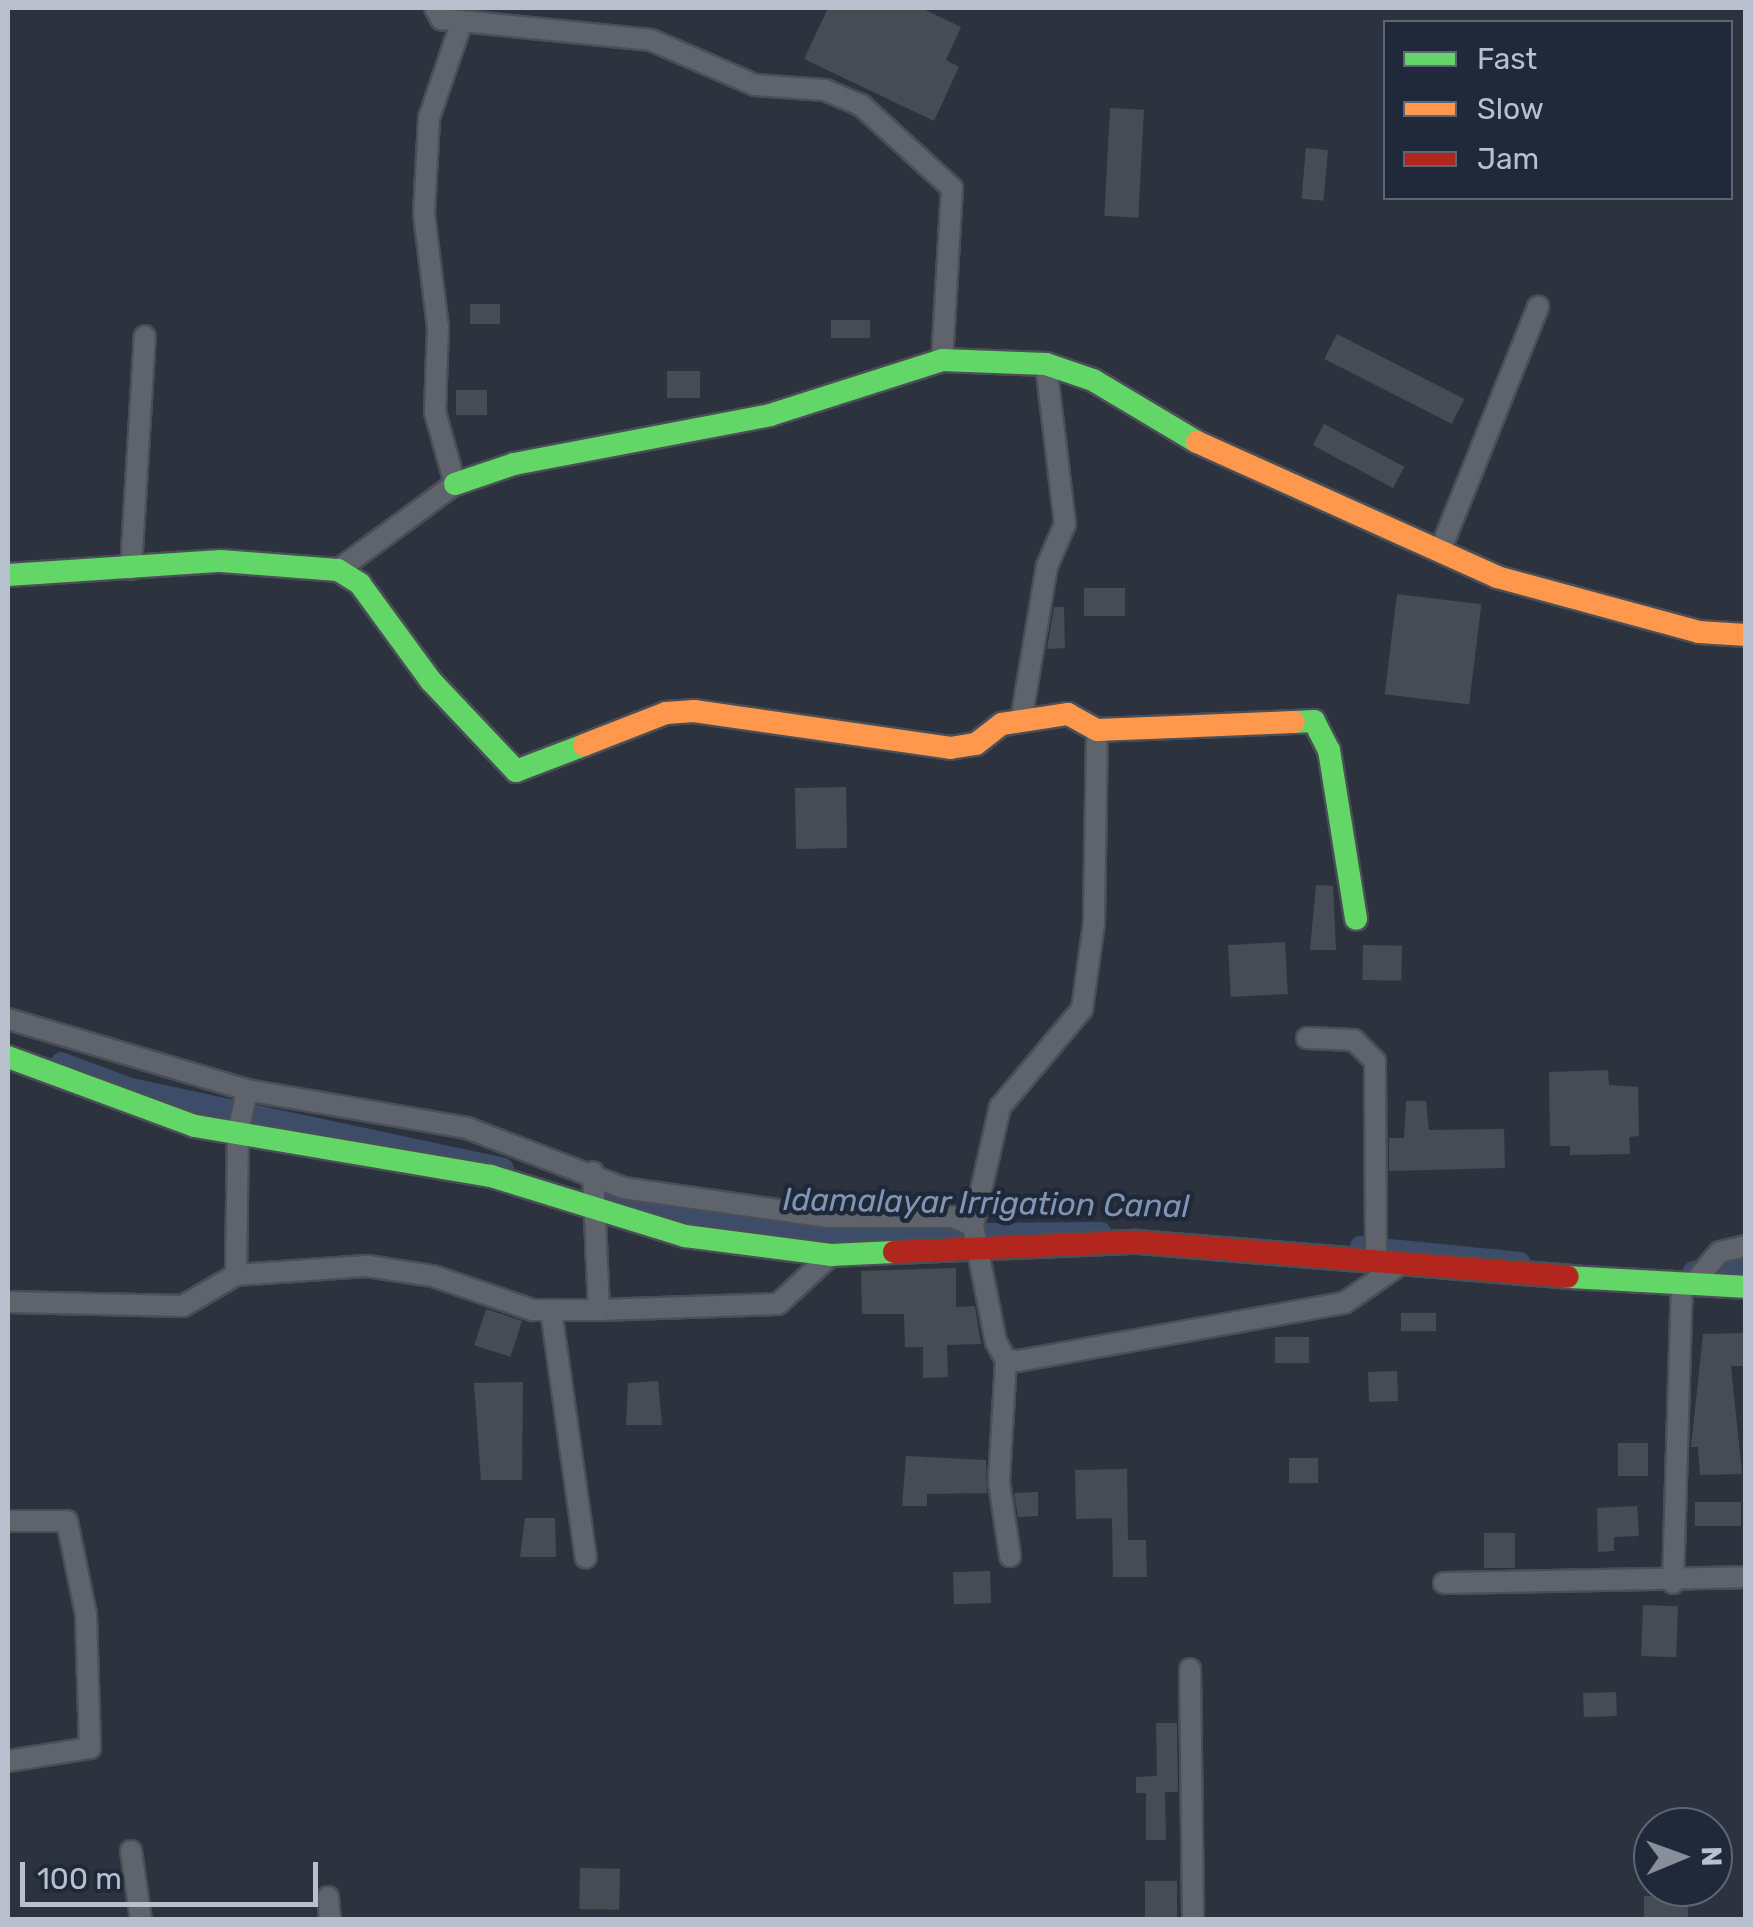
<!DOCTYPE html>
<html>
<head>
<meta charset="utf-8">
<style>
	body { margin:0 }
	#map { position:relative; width:1753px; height:1927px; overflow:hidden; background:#2d333e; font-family:Rubik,sans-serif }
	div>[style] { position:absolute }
	.canal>* { height:20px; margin:-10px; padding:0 10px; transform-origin:10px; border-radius:10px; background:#3c4c69 }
	.building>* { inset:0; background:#464c54; transform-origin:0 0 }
	.roads { filter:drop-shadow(2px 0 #4a4e56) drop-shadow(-2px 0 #4a4e56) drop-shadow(0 2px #4a4e56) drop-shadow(0 -2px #4a4e56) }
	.street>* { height:20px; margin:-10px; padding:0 10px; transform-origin:10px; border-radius:10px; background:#5f636b }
	.fast>* { height:22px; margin:-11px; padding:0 11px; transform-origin:11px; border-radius:11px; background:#63d668 }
	.slow>* { height:22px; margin:-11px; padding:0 11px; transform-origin:11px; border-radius:11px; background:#ff974d }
	.jam>* { height:22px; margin:-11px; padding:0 11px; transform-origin:11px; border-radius:11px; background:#b3261e }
	span { translate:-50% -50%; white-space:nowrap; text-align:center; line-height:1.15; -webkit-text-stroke:9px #202939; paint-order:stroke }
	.water-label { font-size:32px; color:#8094b4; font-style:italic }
	.frame { position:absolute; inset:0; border:10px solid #b9c0cd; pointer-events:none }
	.legend { position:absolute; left:1383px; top:20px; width:350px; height:180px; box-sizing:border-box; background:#202939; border:2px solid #5d6574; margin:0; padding:12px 18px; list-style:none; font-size:30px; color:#b9c0cd }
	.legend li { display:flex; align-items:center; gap:20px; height:50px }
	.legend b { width:50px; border:2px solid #5d6574 }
	.north { position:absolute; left:1633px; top:1807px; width:100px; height:100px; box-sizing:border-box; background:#202939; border:2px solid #5d6574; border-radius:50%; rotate:89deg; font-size:28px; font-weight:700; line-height:40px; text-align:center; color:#b9c0cd }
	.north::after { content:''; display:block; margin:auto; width:35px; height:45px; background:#888f9b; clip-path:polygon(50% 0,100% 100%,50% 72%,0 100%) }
	.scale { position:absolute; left:20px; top:1862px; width:298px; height:45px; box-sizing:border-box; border:5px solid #b9c0cd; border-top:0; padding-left:12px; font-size:30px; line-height:35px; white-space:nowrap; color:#b9c0cd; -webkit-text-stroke:8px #202939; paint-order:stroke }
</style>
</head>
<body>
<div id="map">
	<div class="canal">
		<i style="left:61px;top:1062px;width:75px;rotate:20.4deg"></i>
		<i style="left:131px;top:1088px;width:381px;rotate:12.1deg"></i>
		<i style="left:604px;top:1198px;width:197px;rotate:10.8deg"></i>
		<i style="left:798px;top:1235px;width:303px;rotate:-0.6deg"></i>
		<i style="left:1360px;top:1246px;width:161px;rotate:5.7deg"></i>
		<i style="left:1693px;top:1271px;width:53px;rotate:-7.5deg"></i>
	</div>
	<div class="building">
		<i style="clip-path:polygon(828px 8px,921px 8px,961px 27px,946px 60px,959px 67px,934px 121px,804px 59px)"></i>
		<i style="left:1110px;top:108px;width:34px;height:108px;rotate:3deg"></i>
		<i style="left:1306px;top:148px;width:22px;height:51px;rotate:5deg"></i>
		<i style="left:470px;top:304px;width:30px;height:20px"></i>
		<i style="left:870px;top:320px;width:18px;height:39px;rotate:90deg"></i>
		<i style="left:1337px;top:334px;width:143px;height:28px;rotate:27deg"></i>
		<i style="left:700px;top:371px;width:27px;height:33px;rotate:90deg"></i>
		<i style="left:487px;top:390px;width:25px;height:31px;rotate:90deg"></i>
		<i style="left:1324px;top:424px;width:91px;height:24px;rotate:28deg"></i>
		<i style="left:1084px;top:588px;width:41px;height:28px"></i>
		<i style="left:1397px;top:594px;width:85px;height:101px;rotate:7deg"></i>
		<i style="clip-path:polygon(1054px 607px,1064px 607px,1065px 648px,1047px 649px)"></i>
		<i style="left:846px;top:787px;width:61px;height:51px;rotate:89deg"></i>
		<i style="clip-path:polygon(1316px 885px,1333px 886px,1336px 950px,1310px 950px)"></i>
		<i style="left:1285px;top:942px;width:52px;height:57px;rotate:87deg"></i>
		<i style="left:1363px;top:945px;width:39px;height:35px;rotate:1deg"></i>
		<i style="clip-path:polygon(1608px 1070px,1609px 1085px,1638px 1087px,1639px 1136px,1629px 1137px,1630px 1154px,1570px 1155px,1570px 1146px,1550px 1146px,1549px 1072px)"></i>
		<i style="clip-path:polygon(1406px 1101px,1426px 1101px,1429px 1130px,1504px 1129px,1505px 1168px,1389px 1171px,1389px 1138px,1404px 1138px)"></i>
		<i style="clip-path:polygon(956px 1268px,956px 1307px,975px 1306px,981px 1344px,947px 1345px,948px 1377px,923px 1378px,923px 1347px,905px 1347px,904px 1314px,862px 1314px,861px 1271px)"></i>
		<i style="left:486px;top:1309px;width:38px;height:38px;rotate:18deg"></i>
		<i style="left:1401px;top:1313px;width:35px;height:18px"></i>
		<i style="clip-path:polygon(1746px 1333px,1746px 1366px,1731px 1366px,1742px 1474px,1700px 1475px,1698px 1447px,1691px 1447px,1703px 1334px)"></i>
		<i style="left:1309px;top:1337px;width:26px;height:34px;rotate:90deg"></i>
		<i style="left:1397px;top:1371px;width:30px;height:29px;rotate:88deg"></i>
		<i style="clip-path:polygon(658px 1381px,662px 1425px,626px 1425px,628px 1383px)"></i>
		<i style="clip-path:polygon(523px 1382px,522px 1480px,481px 1480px,474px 1383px)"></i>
		<i style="left:1648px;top:1443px;width:33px;height:30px;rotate:90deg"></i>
		<i style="clip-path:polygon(906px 1456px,986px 1460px,987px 1493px,927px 1494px,927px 1506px,902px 1506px)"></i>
		<i style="left:1318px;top:1458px;width:25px;height:29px;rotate:90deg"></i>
		<i style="clip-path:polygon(1127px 1469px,1128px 1540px,1146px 1540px,1147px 1577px,1113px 1577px,1112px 1518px,1076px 1519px,1075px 1470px)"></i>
		<i style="clip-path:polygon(1038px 1492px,1038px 1516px,1018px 1517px,1014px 1493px)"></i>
		<i style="left:1741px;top:1502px;width:24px;height:46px;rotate:90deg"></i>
		<i style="clip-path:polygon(1637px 1506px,1639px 1536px,1614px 1537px,1614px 1551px,1598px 1552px,1597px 1508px)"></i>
		<i style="clip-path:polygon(525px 1518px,555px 1518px,556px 1557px,520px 1557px)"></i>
		<i style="left:1484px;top:1533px;width:31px;height:35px"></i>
		<i style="left:990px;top:1571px;width:32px;height:37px;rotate:88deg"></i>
		<i style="left:1643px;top:1605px;width:35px;height:51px;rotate:2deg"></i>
		<i style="left:1616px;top:1692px;width:24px;height:33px;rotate:88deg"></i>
		<i style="clip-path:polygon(1156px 1723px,1177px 1723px,1178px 1792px,1165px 1792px,1166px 1840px,1146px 1840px,1146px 1793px,1136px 1793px,1136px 1777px,1157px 1776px)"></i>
		<i style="left:580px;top:1868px;width:40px;height:41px;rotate:1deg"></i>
		<i style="left:1177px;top:1881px;width:39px;height:32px;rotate:90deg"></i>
		<i style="left:1688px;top:1896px;width:24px;height:44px;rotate:90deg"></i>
	</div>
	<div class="roads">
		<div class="street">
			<i style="left:435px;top:8px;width:13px;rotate:61deg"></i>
			<i style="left:441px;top:19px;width:211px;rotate:5.7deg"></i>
			<i style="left:651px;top:40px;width:113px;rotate:23.4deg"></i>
			<i style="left:755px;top:85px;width:70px;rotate:4.1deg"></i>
			<i style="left:825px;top:90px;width:39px;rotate:23deg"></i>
			<i style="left:861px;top:105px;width:123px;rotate:42.4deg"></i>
			<i style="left:952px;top:188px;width:172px;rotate:93.3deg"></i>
			<i style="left:1442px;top:546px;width:258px;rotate:-68.1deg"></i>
			<i style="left:131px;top:569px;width:233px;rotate:-86.6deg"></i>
			<i style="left:338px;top:570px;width:145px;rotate:-36.3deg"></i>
			<i style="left:455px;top:484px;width:75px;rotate:-105.5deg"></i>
			<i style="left:435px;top:412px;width:84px;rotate:-88deg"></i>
			<i style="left:438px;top:328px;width:115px;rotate:-97deg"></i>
			<i style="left:424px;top:214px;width:96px;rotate:-87deg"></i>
			<i style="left:429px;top:118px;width:102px;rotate:-71.2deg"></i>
			<i style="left:1021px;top:721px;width:157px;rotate:-80.5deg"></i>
			<i style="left:1047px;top:566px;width:46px;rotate:-66.8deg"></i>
			<i style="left:1065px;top:524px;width:161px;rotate:-96.8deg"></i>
			<i style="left:1097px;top:730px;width:193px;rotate:90.9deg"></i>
			<i style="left:1094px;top:923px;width:87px;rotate:97.9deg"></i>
			<i style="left:1082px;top:1009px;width:128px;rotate:129.9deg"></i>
			<i style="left:1000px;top:1107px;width:122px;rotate:102.8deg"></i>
			<i style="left:973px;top:1226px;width:118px;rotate:78.8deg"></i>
			<i style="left:996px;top:1342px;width:21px;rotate:61deg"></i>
			<i style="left:1006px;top:1360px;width:12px;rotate:5deg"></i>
			<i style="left:1018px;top:1361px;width:331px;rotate:-10.1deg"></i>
			<i style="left:1344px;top:1303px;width:62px;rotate:-34.5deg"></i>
			<i style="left:8px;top:1019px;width:249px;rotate:16.5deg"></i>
			<i style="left:247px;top:1090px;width:223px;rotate:9.8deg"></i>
			<i style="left:467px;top:1128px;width:167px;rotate:21deg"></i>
			<i style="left:623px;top:1188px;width:205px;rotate:8.1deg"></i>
			<i style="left:826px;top:1217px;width:127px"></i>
			<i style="left:953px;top:1217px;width:22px;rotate:24deg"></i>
			<i style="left:1307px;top:1038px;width:47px;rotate:2.4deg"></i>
			<i style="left:1354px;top:1040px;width:30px;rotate:45deg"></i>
			<i style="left:1375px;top:1061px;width:198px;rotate:89.7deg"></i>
			<i style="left:236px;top:1275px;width:142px;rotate:-89.2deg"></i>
			<i style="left:238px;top:1133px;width:44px;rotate:-78.2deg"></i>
			<i style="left:1697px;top:1279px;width:35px;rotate:-50deg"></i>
			<i style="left:1720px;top:1252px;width:27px;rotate:-13deg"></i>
			<i style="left:8px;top:1302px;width:175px;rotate:1.3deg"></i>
			<i style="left:183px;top:1306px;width:61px;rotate:-30.3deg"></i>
			<i style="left:236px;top:1275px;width:131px;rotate:-3.9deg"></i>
			<i style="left:367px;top:1266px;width:67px;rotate:8.6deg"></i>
			<i style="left:433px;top:1276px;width:106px;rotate:18.8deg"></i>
			<i style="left:533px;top:1310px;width:66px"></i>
			<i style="left:599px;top:1310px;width:138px;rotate:-92.5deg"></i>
			<i style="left:551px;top:1310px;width:250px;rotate:82deg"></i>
			<i style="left:599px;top:1310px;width:179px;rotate:-1.9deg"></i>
			<i style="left:778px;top:1304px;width:72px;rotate:-42.8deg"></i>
			<i style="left:1006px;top:1360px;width:122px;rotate:93.3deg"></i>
			<i style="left:999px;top:1482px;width:75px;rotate:81.5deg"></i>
			<i style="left:8px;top:1521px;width:59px"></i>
			<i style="left:67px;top:1521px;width:95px;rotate:78.5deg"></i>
			<i style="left:86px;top:1614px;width:134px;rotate:88.3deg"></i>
			<i style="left:90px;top:1748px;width:83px;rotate:171deg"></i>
			<i style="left:1444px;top:1583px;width:302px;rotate:-1.1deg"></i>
			<i style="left:1673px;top:1583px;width:297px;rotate:-88.3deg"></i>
			<i style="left:1190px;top:1669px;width:251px;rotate:89.3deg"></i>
			<i style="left:131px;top:1851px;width:70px;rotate:81.8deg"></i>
			<i style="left:328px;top:1897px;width:23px;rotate:85deg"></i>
		</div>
		<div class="fast">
			<i style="left:455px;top:484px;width:62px;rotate:-18.7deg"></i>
			<i style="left:514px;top:464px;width:261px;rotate:-10.8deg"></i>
			<i style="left:770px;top:415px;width:181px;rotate:-17.7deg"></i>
			<i style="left:942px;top:360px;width:104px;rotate:2.2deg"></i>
			<i style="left:1046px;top:364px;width:50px;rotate:18.8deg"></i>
			<i style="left:1093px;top:380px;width:121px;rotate:30.8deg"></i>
			<i style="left:8px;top:575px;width:213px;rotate:-3.8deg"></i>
			<i style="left:221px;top:561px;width:117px;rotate:4.4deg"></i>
			<i style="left:338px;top:570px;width:26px;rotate:32deg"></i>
			<i style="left:360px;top:584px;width:120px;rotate:53.8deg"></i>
			<i style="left:431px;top:681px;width:124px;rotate:46.6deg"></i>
			<i style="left:516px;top:771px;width:73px;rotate:-20.9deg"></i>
			<i style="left:1294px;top:722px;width:20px;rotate:-3deg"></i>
			<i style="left:1314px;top:721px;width:33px;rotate:63deg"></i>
			<i style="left:1329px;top:750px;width:171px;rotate:80.9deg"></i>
			<i style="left:8px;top:1057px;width:199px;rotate:20.3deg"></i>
			<i style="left:195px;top:1126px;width:300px;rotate:9.6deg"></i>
			<i style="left:491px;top:1176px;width:203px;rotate:17.2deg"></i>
			<i style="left:685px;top:1236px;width:147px;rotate:7.4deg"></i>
			<i style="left:831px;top:1255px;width:63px;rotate:-2.7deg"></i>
			<i style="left:1568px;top:1277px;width:178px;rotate:3.2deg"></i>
		</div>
		<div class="slow">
			<i style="left:1197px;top:442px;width:329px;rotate:24.2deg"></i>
			<i style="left:1497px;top:577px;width:209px;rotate:15.2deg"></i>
			<i style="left:1699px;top:632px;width:47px;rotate:3.7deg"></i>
			<i style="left:584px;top:745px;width:88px;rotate:-21.3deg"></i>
			<i style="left:666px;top:713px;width:28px;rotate:-4deg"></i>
			<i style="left:694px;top:711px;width:259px;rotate:8.2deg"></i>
			<i style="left:950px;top:748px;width:26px;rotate:-9deg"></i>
			<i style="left:976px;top:744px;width:33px;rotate:-38deg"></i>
			<i style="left:1002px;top:724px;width:67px;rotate:-8.6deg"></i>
			<i style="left:1068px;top:714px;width:33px;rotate:29deg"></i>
			<i style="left:1097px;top:730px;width:197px;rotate:-2.3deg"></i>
		</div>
		<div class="jam">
			<i style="left:894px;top:1252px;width:243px;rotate:-2.4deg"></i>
			<i style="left:1137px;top:1242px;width:432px;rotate:4.6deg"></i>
		</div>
	</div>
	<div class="water-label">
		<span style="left:986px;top:1203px;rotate:1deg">Idamalayar Irrigation Canal</span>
	</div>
	<div class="frame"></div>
	<ul class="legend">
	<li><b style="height:12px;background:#63d668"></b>Fast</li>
	<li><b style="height:12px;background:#ff974d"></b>Slow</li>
	<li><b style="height:12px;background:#b3261e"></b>Jam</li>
	</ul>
	<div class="north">N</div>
	<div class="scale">100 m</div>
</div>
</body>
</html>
